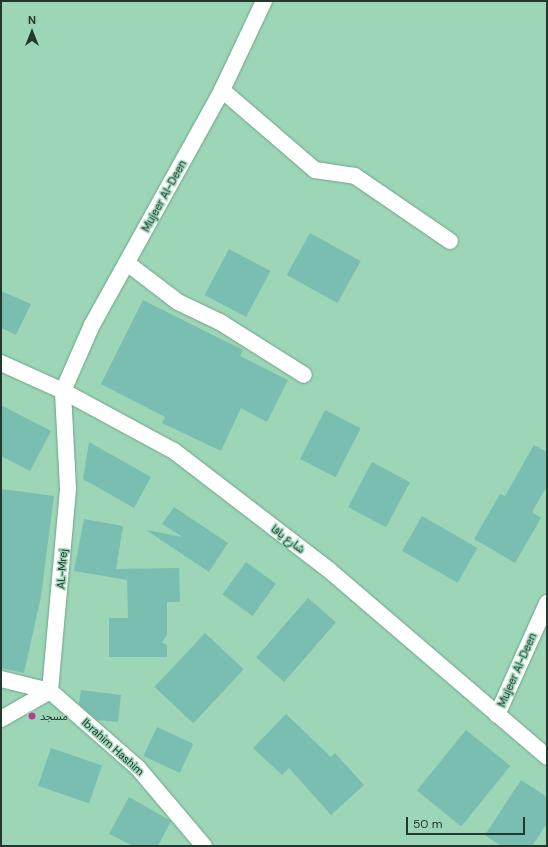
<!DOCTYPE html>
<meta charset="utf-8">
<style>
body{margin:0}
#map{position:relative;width:548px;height:847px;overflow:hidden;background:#9dd6b7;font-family:"DM Sans","Noto Sans Arabic",sans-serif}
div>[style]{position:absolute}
.building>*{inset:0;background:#79beb1;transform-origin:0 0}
.roads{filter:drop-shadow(0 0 1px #6da387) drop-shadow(0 0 1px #6da387)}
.minor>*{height:16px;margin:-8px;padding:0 8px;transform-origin:8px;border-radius:8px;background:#fff}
.dots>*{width:11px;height:11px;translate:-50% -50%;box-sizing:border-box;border:2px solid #9dd6b7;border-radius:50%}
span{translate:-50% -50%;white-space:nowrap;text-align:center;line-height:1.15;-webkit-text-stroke:3px #9dd6b7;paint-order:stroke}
.street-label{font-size:11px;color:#22392d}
.poi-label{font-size:11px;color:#22392d}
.left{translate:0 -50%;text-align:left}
.frame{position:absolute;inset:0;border:2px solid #22392d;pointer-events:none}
.north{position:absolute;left:12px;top:12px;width:40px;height:40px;-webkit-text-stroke:3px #9dd6b7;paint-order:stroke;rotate:0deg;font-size:11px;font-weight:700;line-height:16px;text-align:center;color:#22392d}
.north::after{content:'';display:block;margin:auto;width:14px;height:18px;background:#22392d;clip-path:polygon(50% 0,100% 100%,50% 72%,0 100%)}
.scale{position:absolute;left:406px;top:817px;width:119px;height:18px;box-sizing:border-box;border:2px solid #22392d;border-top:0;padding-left:5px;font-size:12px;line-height:14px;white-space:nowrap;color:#22392d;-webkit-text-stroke:3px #9dd6b7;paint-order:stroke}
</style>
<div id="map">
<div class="building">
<div style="left:310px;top:233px;width:58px;height:48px;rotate:29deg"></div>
<div style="left:229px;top:249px;width:47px;height:52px;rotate:28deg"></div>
<div style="clip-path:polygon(1px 291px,31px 304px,16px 335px,1px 328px)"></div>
<div style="clip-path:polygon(143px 300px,243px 350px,240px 356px,288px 380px,267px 422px,241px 408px,221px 451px,162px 423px,165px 417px,101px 384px)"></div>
<div style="clip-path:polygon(1px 405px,51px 431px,30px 471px,1px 456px)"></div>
<div style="left:325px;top:410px;width:40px;height:55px;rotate:27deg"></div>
<div style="clip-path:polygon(89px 442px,151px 477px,134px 508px,83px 479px)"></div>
<div style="clip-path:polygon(534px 445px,547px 452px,547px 486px,532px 512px,541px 518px,515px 563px,474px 539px,500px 494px,505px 496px)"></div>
<div style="left:372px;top:462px;width:43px;height:51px;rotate:28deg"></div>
<div style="clip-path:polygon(2px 489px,54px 496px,41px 596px,24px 673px,1px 668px)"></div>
<div style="clip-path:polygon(174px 507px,228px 543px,209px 572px,146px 530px,183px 537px,162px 524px)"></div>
<div style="left:422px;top:516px;width:64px;height:40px;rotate:30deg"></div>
<div style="clip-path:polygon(84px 519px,123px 526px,116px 569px,179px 568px,180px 602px,167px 602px,167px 635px,162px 642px,167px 645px,167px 657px,109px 657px,109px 618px,128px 618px,127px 580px,74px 571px)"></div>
<div style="left:246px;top:562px;width:37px;height:40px;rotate:36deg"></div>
<div style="left:308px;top:598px;width:37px;height:79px;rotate:41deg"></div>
<div style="left:205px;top:633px;width:53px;height:74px;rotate:43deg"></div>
<div style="clip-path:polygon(81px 690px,121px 695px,118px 722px,97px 720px,79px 704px)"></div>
<div style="clip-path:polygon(286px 714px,331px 757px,335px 753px,364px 785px,331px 815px,289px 768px,282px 775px,253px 748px)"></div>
<div style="left:157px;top:727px;width:40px;height:32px;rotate:25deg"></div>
<div style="left:466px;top:730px;width:57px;height:78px;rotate:39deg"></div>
<div style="left:51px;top:748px;width:54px;height:40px;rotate:19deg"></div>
<div style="clip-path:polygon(521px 780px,547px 797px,547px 823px,532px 846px,501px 846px,485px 835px)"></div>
<div style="clip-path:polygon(129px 797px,171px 821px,158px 846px,133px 846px,109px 834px)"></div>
</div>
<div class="roads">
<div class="minor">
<div style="left:222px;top:90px;width:123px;rotate:40.7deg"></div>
<div style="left:315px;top:170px;width:40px;rotate:8.5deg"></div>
<div style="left:355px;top:176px;width:115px;rotate:34.4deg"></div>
<div style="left:127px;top:263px;width:64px;rotate:37.4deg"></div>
<div style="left:178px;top:302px;width:47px;rotate:25.5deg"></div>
<div style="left:220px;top:322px;width:99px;rotate:32.2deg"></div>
<div style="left:1px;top:363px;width:68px;rotate:24.3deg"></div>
<div style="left:63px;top:391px;width:126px;rotate:28.4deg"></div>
<div style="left:174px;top:451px;width:195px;rotate:37.5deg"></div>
<div style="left:329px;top:570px;width:287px;rotate:40.6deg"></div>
<div style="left:1px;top:679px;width:50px;rotate:13.8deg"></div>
<div style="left:50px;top:691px;width:117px;rotate:41.2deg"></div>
<div style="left:138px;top:768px;width:102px;rotate:49.8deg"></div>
<div style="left:497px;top:715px;width:123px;rotate:-65.9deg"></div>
<div style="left:1px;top:719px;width:56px;rotate:-29.7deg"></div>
<div style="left:50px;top:691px;width:204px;rotate:-84.9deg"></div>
<div style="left:68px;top:488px;width:97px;rotate:-93deg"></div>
<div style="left:63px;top:391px;width:72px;rotate:-66.3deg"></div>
<div style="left:92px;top:325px;width:269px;rotate:-61deg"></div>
<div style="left:222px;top:90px;width:98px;rotate:-64.7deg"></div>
</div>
</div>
<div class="dots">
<div style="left:32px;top:716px;background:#b53e93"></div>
</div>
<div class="street-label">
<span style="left:164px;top:196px;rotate:-61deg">Mujeer Al-Deen</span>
<span style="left:288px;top:539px;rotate:37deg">شارع يافا</span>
<span style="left:62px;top:569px;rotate:-86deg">AL-Mrej</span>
<span style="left:517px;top:670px;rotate:-66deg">Mujeer Al-Deen</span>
<span style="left:113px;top:747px;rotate:42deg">Ibrahim Hashim</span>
</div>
<div class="poi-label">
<span class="left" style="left:40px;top:716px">مسجد</span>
</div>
<div class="frame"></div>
<div class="north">N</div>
<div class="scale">50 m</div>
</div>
